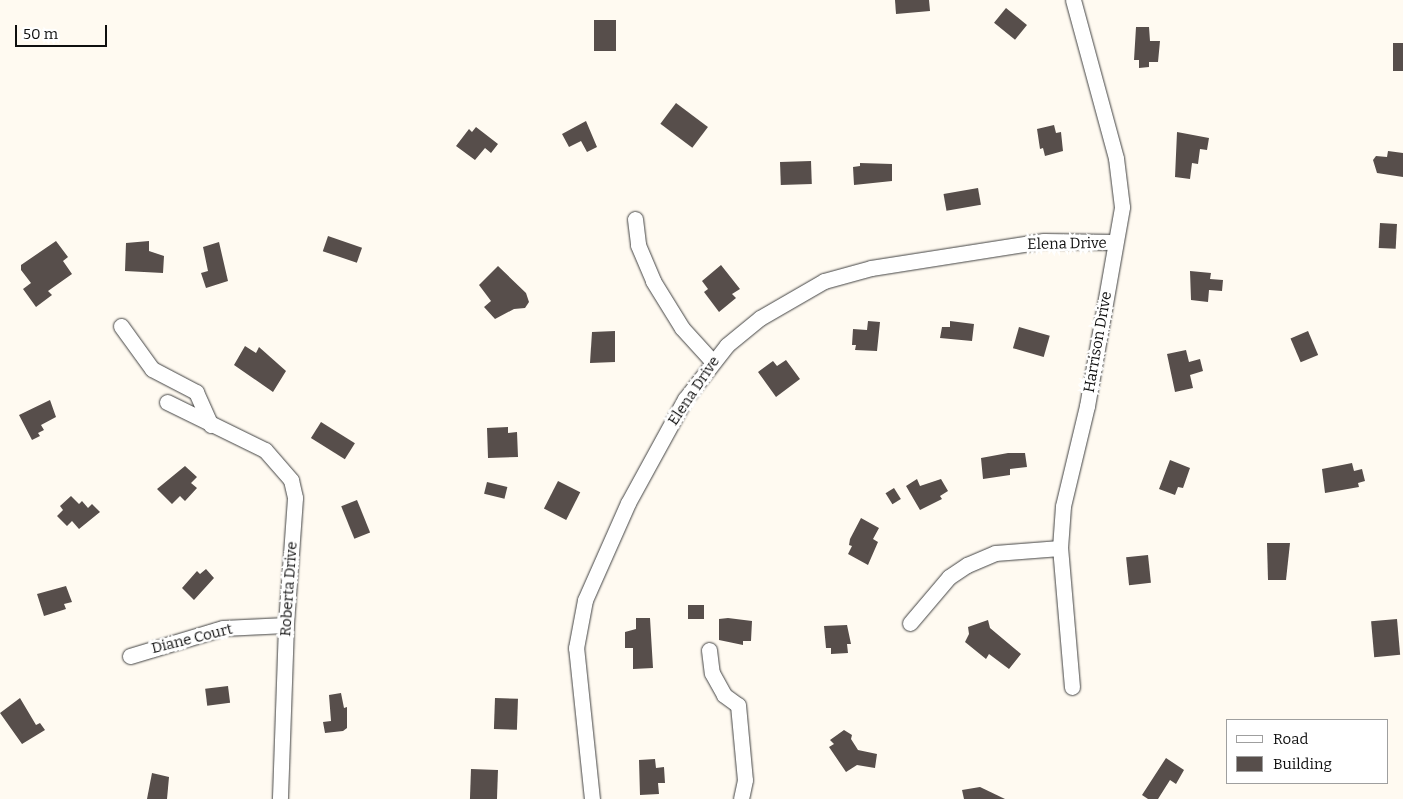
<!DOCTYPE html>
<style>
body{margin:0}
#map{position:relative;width:1403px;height:799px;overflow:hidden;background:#fffaf1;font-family:Bitter,serif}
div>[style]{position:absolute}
.building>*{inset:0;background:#574e4b;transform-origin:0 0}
.roads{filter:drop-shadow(0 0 1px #424242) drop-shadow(0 0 1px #424242)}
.street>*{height:15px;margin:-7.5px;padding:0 7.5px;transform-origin:7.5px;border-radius:7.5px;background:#fff}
span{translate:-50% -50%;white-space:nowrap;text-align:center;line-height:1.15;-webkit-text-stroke:5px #fff;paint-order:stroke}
.street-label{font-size:15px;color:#0f0f0f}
.legend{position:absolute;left:1226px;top:719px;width:162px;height:65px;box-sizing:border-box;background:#fff;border:1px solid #9f9f9f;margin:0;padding:6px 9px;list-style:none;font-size:15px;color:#0f0f0f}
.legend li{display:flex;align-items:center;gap:10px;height:25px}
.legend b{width:25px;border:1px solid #9f9f9f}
.scale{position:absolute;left:15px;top:25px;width:92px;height:22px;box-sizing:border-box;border:2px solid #0f0f0f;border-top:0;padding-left:6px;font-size:15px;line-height:18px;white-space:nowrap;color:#0f0f0f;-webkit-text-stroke:4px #fff;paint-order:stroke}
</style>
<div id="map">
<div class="building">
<div style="clip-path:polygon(895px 0,929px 0,930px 11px,896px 14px)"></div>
<div style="left:1006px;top:8px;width:27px;height:19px;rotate:39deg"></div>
<div style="left:594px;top:20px;width:22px;height:31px"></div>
<div style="clip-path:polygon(1136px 27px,1149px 27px,1150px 41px,1160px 41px,1158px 62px,1149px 62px,1149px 67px,1139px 68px,1139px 60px,1134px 60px)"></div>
<div style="left:1393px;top:43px;width:10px;height:28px"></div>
<div style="left:676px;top:103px;width:40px;height:26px;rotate:37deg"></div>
<div style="clip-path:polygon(586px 121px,597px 147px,587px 152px,581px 141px,569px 147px,562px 134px)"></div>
<div style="clip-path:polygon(1054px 125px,1056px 133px,1061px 132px,1063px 151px,1045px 156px,1043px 148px,1040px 149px,1037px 129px)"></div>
<div style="clip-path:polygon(476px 127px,498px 144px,491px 153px,485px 148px,475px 160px,456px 146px,469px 129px,472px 132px)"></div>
<div style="clip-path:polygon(1177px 132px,1209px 138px,1207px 150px,1200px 149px,1198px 164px,1192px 163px,1190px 179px,1175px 177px)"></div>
<div style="clip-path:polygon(1388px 151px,1403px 153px,1403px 177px,1377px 173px,1373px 160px,1376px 156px,1387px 157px)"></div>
<div style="left:811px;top:161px;width:23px;height:31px;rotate:88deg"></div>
<div style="clip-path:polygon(860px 163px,892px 164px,892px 181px,854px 185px,853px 167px,860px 166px)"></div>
<div style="left:978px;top:188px;width:17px;height:35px;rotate:80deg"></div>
<div style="left:1380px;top:223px;width:17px;height:25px;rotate:3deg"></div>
<div style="left:328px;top:236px;width:36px;height:16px;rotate:19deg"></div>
<div style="clip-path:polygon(56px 241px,68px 257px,63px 261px,72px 274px,48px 291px,52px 295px,36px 307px,23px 289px,31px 283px,21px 270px,21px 265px)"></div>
<div style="clip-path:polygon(149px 241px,149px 251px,164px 256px,163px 273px,125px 271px,126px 243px)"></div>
<div style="clip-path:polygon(219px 242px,228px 281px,206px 288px,201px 273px,208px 271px,203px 247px)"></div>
<div style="clip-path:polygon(721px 265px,740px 289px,732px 294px,736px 298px,719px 312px,704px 292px,708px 289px,702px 281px)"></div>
<div style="clip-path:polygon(498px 266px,526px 293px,529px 302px,525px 308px,514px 309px,495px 319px,484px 307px,491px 301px,479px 285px)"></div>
<div style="clip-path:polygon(1190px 271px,1211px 273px,1210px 279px,1223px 280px,1222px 291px,1209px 290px,1208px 302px,1191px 300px)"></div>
<div style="clip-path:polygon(868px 321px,880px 322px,877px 351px,855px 350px,856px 345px,852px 345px,853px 329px,867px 330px)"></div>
<div style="clip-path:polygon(950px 321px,974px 324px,972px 341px,940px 338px,942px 327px,950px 327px)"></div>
<div style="left:1019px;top:327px;width:32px;height:22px;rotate:16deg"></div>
<div style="clip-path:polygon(615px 331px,615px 362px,590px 363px,592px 332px)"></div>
<div style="left:1308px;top:331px;width:26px;height:19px;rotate:67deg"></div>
<div style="clip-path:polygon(245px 346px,256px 353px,259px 347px,286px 371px,273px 392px,234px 365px)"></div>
<div style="clip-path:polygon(1186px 350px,1189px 362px,1200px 359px,1203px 371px,1190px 375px,1193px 388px,1175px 392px,1167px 354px)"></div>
<div style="clip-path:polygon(786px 360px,800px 379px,776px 397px,758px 372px,773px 361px,777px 366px)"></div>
<div style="clip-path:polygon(50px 400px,56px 417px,41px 425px,44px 430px,38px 433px,40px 436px,32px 440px,19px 415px)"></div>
<div style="left:321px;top:422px;width:40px;height:19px;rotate:32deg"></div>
<div style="clip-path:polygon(508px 427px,508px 433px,517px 432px,518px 457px,488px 458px,487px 428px)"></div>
<div style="clip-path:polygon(1008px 453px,1025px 453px,1027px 467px,1010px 469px,1010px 475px,983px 479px,981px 458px)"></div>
<div style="clip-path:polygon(1170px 460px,1190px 468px,1183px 488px,1178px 487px,1175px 495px,1159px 489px)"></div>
<div style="clip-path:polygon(1352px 463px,1354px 471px,1362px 469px,1365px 481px,1358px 483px,1359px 487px,1325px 493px,1322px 469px)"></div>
<div style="clip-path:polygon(185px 466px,197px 477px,191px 483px,197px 488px,185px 501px,180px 496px,172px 504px,157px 489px)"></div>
<div style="clip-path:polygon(917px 479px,920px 486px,941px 479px,948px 491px,940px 496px,942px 499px,920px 510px,906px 486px)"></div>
<div style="left:558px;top:481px;width:25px;height:31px;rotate:27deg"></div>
<div style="left:487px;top:482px;width:21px;height:12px;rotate:14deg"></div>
<div style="left:894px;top:488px;width:13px;height:10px;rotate:58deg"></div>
<div style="clip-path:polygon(71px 496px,79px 504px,82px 501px,88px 508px,92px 504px,100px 512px,79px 529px,72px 521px,67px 526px,57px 516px,63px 510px,60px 506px)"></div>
<div style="left:357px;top:500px;width:35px;height:17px;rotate:68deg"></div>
<div style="clip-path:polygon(861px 518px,879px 528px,873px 539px,878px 542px,868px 565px,848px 554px,852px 546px,849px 545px,850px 539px)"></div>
<div style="clip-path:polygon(1267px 543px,1290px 543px,1286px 580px,1268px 580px)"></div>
<div style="left:1148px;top:555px;width:28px;height:22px;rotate:84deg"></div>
<div style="clip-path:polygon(206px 569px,214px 578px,194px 600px,182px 588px,197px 571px,200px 574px)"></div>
<div style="clip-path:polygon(66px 586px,72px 602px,64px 604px,66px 609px,44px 616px,37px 594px)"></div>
<div style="left:688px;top:605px;width:16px;height:14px"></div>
<div style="clip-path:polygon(636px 618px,650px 618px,653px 668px,633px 669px,633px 648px,625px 648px,625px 632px,636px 629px)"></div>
<div style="clip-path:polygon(728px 618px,752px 621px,751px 641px,743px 641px,743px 645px,719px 640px,719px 619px)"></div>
<div style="left:1397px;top:619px;width:36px;height:26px;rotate:85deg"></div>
<div style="clip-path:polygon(988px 620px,990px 628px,1021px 654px,1009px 669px,989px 654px,986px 659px,965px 642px,969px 634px,968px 627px)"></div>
<div style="clip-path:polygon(847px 625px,851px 644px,847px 644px,848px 653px,831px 654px,831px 648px,826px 648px,824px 626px)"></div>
<div style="left:228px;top:686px;width:17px;height:23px;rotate:83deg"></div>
<div style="clip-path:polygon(341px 693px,344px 708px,347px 707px,347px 728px,343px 731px,325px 733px,323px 722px,331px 721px,329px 695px)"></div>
<div style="clip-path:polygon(20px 698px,36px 725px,40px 723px,45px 730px,22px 744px,0 713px)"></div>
<div style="left:495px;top:698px;width:23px;height:31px;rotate:2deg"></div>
<div style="clip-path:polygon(844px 730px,852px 735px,851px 739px,858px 750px,877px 754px,875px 768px,857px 765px,846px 772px,829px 747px,834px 744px,830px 740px)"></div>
<div style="clip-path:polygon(1166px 758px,1184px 770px,1176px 784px,1170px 780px,1158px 799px,1148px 799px,1142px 795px)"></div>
<div style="clip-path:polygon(655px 759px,656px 768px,664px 767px,665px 783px,658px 783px,659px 794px,640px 795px,639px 760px)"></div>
<div style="left:471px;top:769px;width:27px;height:30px;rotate:2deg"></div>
<div style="clip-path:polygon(152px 773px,169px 777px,167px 799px,147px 799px)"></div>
<div style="clip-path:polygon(980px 787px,1005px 799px,964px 799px,962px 790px)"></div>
</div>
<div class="roads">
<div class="street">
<div style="left:635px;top:219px;width:26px;rotate:83deg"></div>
<div style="left:638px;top:245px;width:39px;rotate:67deg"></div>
<div style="left:653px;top:281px;width:55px;rotate:58.3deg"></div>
<div style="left:682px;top:328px;width:45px;rotate:47.7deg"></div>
<div style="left:121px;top:326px;width:53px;rotate:54.2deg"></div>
<div style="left:152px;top:369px;width:50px;rotate:27.6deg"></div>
<div style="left:196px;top:392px;width:36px;rotate:66deg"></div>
<div style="left:167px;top:402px;width:109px;rotate:26.1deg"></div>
<div style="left:265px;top:450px;width:40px;rotate:49deg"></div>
<div style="left:291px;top:480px;width:18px;rotate:77deg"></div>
<div style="left:295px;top:498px;width:127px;rotate:94.1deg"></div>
<div style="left:286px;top:625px;width:174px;rotate:92deg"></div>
<div style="left:910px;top:623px;width:60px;rotate:-49.7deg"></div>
<div style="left:949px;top:577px;width:22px;rotate:-34deg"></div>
<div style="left:967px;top:565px;width:30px;rotate:-23deg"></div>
<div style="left:995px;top:553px;width:65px;rotate:-4.4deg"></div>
<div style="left:709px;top:650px;width:23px;rotate:83deg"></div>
<div style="left:712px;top:673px;width:25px;rotate:61deg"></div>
<div style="left:724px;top:695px;width:17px;rotate:36deg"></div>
<div style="left:738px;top:705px;width:75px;rotate:84.7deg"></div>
<div style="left:745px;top:780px;width:19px;rotate:102deg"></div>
<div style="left:130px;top:656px;width:97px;rotate:-16.8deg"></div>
<div style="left:223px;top:628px;width:63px;rotate:-2.7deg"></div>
<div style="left:1072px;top:687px;width:140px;rotate:-94.9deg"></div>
<div style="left:1060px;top:548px;width:42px;rotate:-85.9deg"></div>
<div style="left:1063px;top:506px;width:103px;rotate:-76.5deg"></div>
<div style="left:1087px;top:406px;width:202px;rotate:-80deg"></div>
<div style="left:1122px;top:207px;width:49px;rotate:-97deg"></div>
<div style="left:1116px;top:158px;width:164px;rotate:-105.2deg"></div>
<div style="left:592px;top:799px;width:152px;rotate:-96deg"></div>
<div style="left:576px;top:648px;width:49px;rotate:-79.4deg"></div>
<div style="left:585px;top:600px;width:106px;rotate:-66.1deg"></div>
<div style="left:628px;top:503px;width:119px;rotate:-61.3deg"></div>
<div style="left:685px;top:399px;width:68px;rotate:-52.1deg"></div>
<div style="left:727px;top:345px;width:43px;rotate:-39.3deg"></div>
<div style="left:760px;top:318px;width:74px;rotate:-30deg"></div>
<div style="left:824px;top:281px;width:49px;rotate:-15.5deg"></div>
<div style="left:871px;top:268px;width:175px;rotate:-8.9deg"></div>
<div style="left:1044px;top:241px;width:71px;rotate:0.8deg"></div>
</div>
</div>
<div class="street-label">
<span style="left:1067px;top:244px;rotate:-1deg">Elena Drive</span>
<span style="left:1098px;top:342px;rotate:-80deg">Harrison Drive</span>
<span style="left:694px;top:391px;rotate:-56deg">Elena Drive</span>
<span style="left:289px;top:589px;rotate:-86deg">Roberta Drive</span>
<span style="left:192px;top:639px;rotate:-14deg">Diane Court</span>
</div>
<ul class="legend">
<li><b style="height:6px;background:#fff"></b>Road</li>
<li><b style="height:14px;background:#574e4b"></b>Building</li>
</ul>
<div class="scale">50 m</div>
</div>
